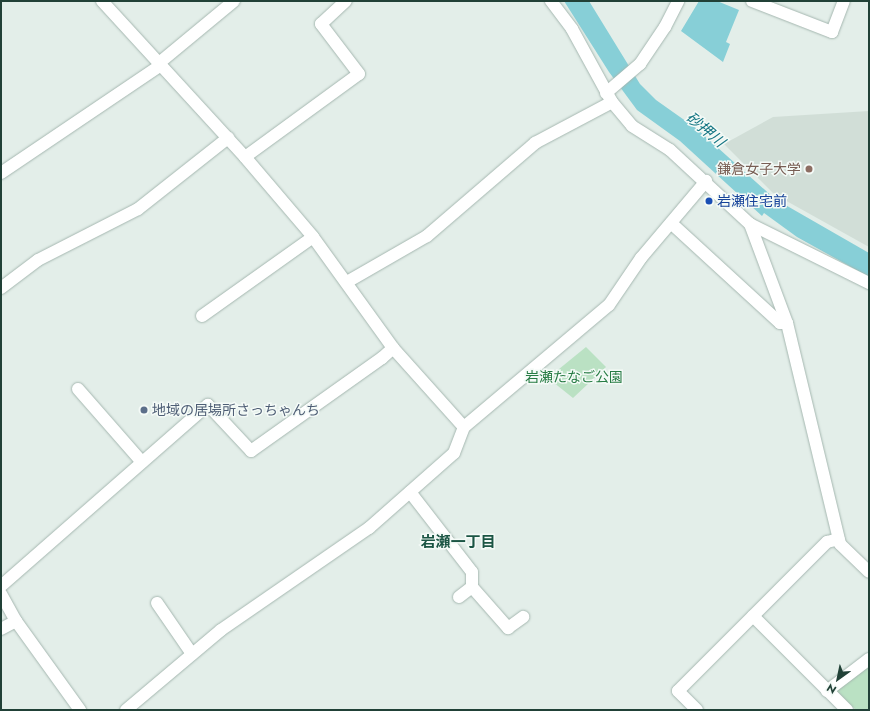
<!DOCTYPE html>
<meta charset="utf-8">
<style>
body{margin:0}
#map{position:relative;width:870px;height:711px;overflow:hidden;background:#e3eee9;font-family:Jost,"Noto Sans JP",sans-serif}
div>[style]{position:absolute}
.built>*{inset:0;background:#d1ded7}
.green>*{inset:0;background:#bae1c3}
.water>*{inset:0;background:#87cfd7}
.roads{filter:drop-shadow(0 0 1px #a5b7b0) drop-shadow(0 0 1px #a5b7b0)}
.service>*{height:12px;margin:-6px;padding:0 6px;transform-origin:6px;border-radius:6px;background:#fff}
.minor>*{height:12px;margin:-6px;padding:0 6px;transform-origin:6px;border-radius:6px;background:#fff}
.dots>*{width:11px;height:11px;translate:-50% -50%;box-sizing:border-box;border:2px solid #f4faf7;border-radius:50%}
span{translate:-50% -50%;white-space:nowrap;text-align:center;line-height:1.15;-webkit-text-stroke:3px #f4faf7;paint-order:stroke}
.education-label{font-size:14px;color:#785e54}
.right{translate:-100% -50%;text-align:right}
.transit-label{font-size:14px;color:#164399}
.left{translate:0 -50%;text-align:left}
.park-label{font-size:14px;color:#277c44}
.service-label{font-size:14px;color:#4e5e75}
.water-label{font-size:15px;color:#157683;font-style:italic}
.neighbourhood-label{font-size:15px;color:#1b5544;font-weight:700}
.frame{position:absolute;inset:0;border:2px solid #214137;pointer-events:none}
.north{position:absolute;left:818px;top:659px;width:40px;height:40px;-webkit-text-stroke:3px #f4faf7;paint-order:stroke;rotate:213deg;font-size:11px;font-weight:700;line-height:16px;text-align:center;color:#214137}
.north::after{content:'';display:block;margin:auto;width:14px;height:18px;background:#214137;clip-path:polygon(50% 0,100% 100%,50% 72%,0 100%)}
</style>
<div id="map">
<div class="built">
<div style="clip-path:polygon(869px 111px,869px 247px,774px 194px,724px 144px,773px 117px)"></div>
</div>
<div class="green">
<div style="clip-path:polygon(586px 347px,606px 367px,573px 398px,548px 378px)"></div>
<div style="clip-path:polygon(869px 665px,869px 710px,856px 710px,835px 690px)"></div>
</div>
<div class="water">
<div style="clip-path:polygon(564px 1px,589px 1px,640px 84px,656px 100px,697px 129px,775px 199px,869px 253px,869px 277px,797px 237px,764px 213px,762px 216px,680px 141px,637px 110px,609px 72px)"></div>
<div style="clip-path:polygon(699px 1px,717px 1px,739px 10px,726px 42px,730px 44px,723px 62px,681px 31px)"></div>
</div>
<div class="roads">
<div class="service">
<div style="left:159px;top:63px;width:97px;rotate:-39.6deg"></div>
<div style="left:245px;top:157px;width:141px;rotate:-36.1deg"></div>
<div style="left:359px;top:74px;width:63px;rotate:-127.2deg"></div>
<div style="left:321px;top:24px;width:34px;rotate:-43deg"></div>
<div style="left:671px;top:223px;width:148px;rotate:42.5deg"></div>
<div style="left:780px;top:323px;width:7px"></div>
<div style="left:202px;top:316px;width:136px;rotate:-35.4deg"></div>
<div style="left:78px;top:389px;width:97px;rotate:48.8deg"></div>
<div style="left:410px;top:492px;width:101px;rotate:52.2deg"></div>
<div style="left:472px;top:572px;width:15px;rotate:90deg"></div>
<div style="left:472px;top:587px;width:55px;rotate:48.7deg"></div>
<div style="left:508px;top:628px;width:19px;rotate:-36deg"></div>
<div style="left:459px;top:597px;width:16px;rotate:-38deg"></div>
<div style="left:827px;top:691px;width:53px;rotate:-37.3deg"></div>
</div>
<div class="minor">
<div style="left:102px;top:1px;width:212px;rotate:47.5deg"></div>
<div style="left:245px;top:157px;width:105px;rotate:49.6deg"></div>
<div style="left:313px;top:237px;width:137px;rotate:54.2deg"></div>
<div style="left:393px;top:348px;width:106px;rotate:48.1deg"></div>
<div style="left:551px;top:1px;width:35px;rotate:53deg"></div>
<div style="left:572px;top:29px;width:83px;rotate:61.3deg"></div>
<div style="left:612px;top:102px;width:31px;rotate:50deg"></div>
<div style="left:632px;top:126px;width:45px;rotate:32.3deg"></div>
<div style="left:670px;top:150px;width:109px;rotate:42.8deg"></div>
<div style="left:750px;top:224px;width:133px;rotate:26.4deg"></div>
<div style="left:752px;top:1px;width:86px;rotate:21.2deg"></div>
<div style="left:832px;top:32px;width:33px;rotate:-69deg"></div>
<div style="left:606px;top:93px;width:45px;rotate:-40.5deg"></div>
<div style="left:640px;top:64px;width:45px;rotate:-56deg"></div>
<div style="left:665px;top:27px;width:29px;rotate:-63deg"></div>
<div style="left:1px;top:173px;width:193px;rotate:-34deg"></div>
<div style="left:750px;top:224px;width:106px;rotate:69.5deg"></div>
<div style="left:787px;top:323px;width:227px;rotate:76.5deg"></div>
<div style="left:840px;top:544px;width:40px;rotate:44deg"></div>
<div style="left:347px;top:282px;width:92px;rotate:-29.9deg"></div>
<div style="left:427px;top:236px;width:143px;rotate:-40.7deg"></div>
<div style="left:535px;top:143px;width:87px;rotate:-28deg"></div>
<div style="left:1px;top:288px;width:46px;rotate:-37.1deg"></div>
<div style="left:38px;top:260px;width:112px;rotate:-27deg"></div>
<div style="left:138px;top:209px;width:115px;rotate:-38.3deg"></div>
<div style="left:1px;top:586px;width:275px;rotate:-41.2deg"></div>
<div style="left:208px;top:405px;width:63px;rotate:46.9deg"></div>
<div style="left:251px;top:451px;width:161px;rotate:-35.4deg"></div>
<div style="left:382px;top:358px;width:15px;rotate:-42deg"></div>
<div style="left:1px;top:594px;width:31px;rotate:61deg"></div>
<div style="left:16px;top:621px;width:110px;rotate:54.3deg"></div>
<div style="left:157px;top:603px;width:62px;rotate:55.5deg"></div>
<div style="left:753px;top:616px;width:133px;rotate:45deg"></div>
<div style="left:1px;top:629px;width:17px;rotate:-28deg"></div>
<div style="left:126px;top:710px;width:124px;rotate:-40.1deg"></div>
<div style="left:221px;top:630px;width:180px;rotate:-34.6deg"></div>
<div style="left:369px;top:528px;width:113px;rotate:-41.4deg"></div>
<div style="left:454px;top:453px;width:28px;rotate:-69deg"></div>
<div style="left:464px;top:427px;width:189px;rotate:-40.1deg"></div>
<div style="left:609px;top:305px;width:57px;rotate:-55.8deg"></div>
<div style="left:641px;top:258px;width:101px;rotate:-49.8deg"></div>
<div style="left:697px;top:710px;width:27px;rotate:-135deg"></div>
<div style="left:678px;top:691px;width:211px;rotate:-45deg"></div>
<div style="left:827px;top:542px;width:12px;rotate:-14deg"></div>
</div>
</div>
<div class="dots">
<div style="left:809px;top:169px;background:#8d6e63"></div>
<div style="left:709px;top:201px;background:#1a4fb4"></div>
<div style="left:144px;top:410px;background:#5c6f8a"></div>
</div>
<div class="education-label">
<span class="right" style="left:801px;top:169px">鎌倉女子大学</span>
</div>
<div class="transit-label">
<span class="left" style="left:717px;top:201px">岩瀬住宅前</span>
</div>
<div class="park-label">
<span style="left:574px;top:377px">岩瀬たなご公園</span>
</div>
<div class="service-label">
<span class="left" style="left:152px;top:410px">地域の居場所さっちゃんち</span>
</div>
<div class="water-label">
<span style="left:705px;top:130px;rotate:40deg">砂押川</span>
</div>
<div class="neighbourhood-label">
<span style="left:458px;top:543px">岩瀬一丁目</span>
</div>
<div class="frame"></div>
<div class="north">N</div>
</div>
